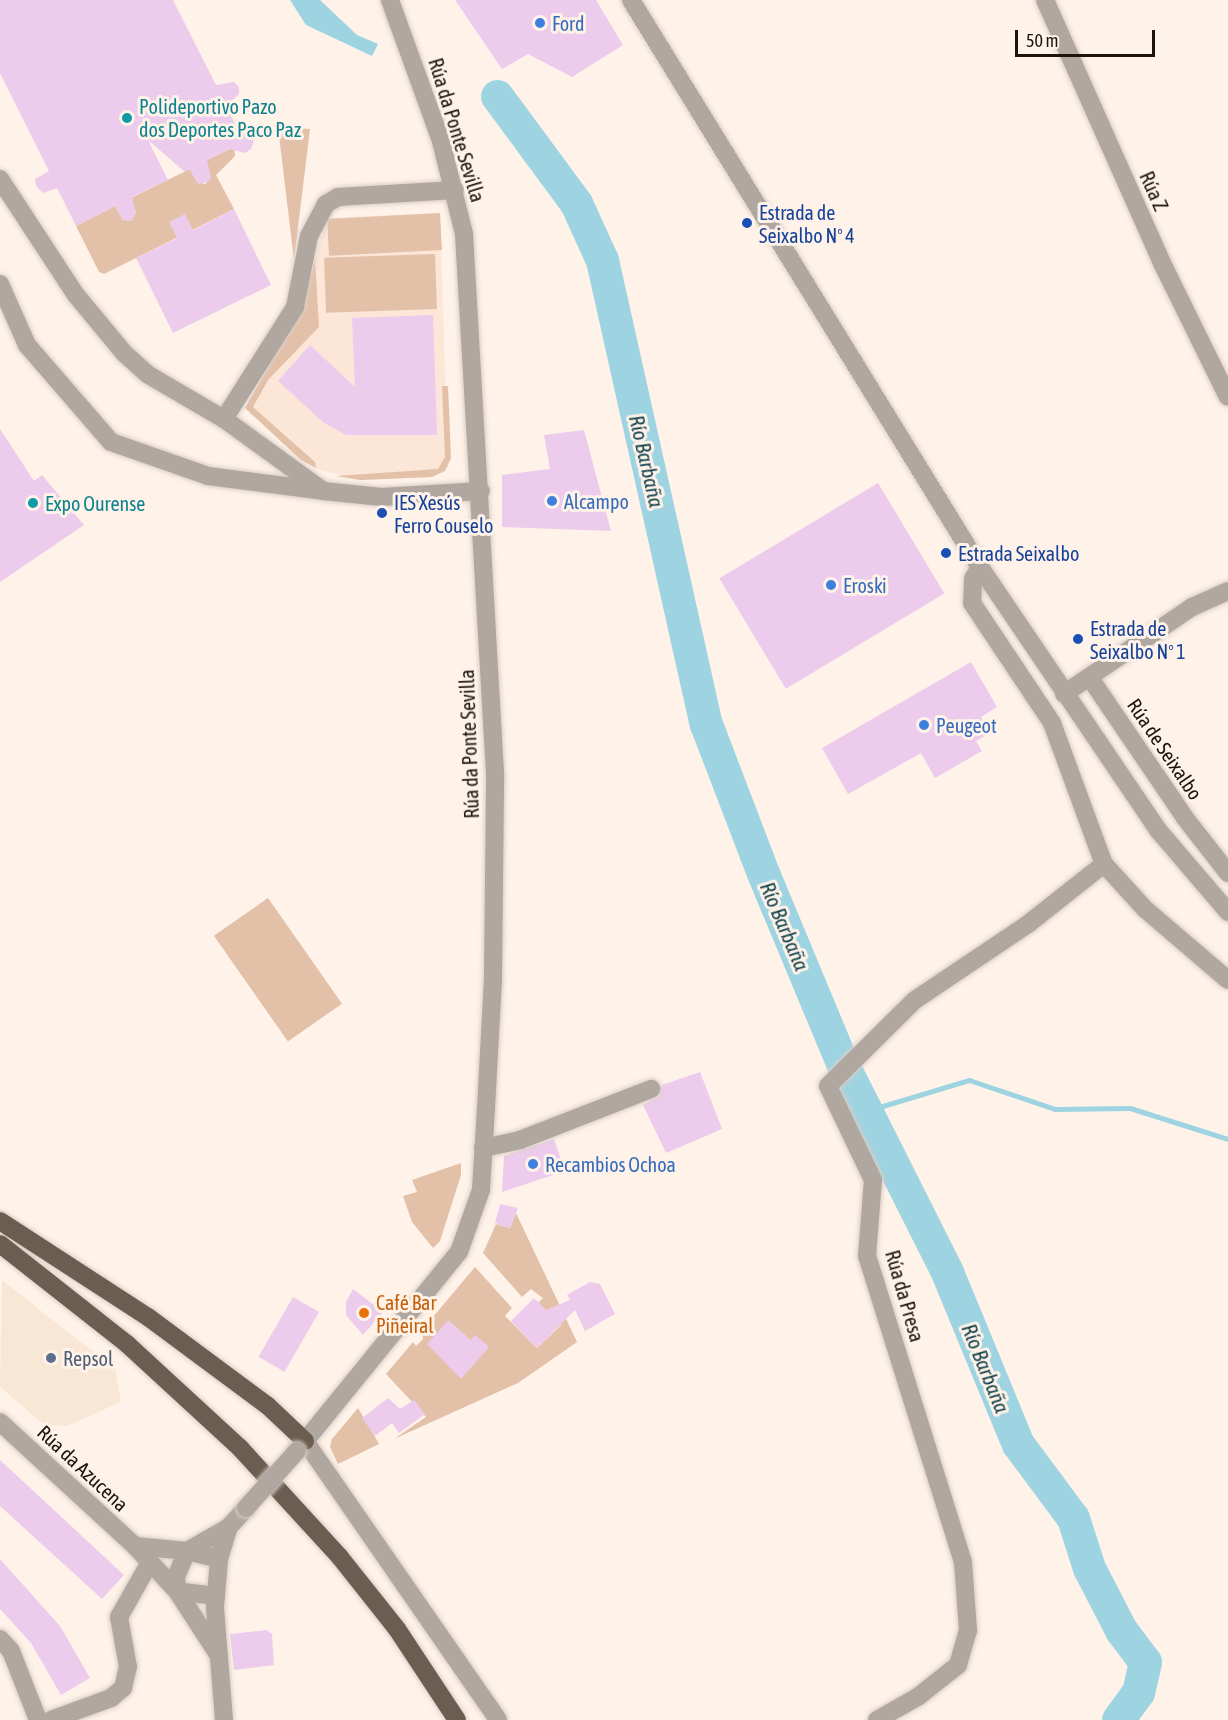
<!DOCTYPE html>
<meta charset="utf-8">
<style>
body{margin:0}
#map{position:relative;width:1228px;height:1720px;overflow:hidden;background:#fef2e9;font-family:"Asap Condensed",sans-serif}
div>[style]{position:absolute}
.commercial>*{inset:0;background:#f9e7d6}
.education>*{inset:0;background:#fbe6d8}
.green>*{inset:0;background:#e3c0a8;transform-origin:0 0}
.water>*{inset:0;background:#9ed4e1}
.stream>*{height:5px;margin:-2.5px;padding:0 2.5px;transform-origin:2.5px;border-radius:2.5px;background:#9ed4e1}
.river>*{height:33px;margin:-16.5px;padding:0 16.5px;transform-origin:16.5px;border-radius:16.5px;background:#9ed4e1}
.building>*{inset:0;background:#edcbec;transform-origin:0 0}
.roads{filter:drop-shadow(0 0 2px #dacec6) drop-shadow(0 0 2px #dacec6)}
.minor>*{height:18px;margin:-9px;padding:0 9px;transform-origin:9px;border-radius:9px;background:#afa7a0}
.tertiary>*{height:18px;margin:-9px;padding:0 9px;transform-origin:9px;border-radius:9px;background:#afa7a0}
.trunk>*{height:18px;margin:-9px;padding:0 9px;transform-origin:9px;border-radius:9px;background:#6b5d50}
.bridges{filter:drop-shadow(0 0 2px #dacec6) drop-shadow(0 0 2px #dacec6)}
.tertiary-bridge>*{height:18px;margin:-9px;padding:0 9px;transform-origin:9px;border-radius:9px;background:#afa7a0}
.dots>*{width:16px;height:16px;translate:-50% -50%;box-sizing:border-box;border:3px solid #fef2e9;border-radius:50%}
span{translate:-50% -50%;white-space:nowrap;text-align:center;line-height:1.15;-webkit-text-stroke:6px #fef2e9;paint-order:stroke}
.shop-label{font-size:20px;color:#366cbe}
.left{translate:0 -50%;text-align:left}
.culture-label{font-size:20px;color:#0d838f}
.street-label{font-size:20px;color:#1b140f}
.transit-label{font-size:20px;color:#164399}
.food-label{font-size:20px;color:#c56008}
.service-label{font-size:20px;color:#4e5e75}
.water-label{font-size:21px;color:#12434d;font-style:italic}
.scale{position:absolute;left:1015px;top:30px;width:140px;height:27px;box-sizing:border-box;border:3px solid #1b140f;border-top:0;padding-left:8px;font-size:18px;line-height:21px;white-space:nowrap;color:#1b140f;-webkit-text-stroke:4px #fef2e9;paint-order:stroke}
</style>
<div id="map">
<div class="commercial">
<div style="clip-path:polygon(2px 1280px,115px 1369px,121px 1402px,67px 1426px,44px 1425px,0 1387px)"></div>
</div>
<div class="education">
<div style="clip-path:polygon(440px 213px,448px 467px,432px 477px,360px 480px,317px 469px,301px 460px,245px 408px,300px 311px,327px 218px)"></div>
</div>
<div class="green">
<div style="clip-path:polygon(278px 127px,310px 129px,294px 260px)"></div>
<div style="clip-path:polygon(234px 147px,235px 156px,216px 175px,234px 209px,104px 274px,99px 272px,76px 226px,115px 206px,123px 220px,131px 221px,136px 213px,131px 198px,190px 169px,197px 182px,205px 184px,211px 177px,205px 161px)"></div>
<div style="left:440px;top:213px;width:37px;height:113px;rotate:87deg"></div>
<div style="left:435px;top:254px;width:55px;height:111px;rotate:88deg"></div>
<div style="clip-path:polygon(315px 260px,319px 327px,268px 380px,253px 407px,315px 462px,316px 468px,301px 460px,245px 408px,300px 311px)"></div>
<div style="clip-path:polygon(442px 386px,448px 386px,451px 458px,445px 471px,432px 477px,360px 480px,336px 476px,438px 469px,445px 457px)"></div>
<div style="left:268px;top:898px;width:129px;height:66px;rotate:55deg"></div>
<div style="clip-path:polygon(461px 1163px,461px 1175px,440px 1241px,433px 1248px,412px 1222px,403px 1196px,417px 1192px,412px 1180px)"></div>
<div style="clip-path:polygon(516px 1213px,577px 1342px,518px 1383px,394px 1439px,426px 1417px,386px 1374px,413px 1342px,416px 1346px,423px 1339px,422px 1330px,475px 1267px,512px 1308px,505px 1316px,537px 1348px,561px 1325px,538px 1303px,543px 1298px,531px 1289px,522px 1297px,483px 1253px,496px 1224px,510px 1228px)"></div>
<div style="clip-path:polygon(358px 1408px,379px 1444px,338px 1464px,330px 1447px,332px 1439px)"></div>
</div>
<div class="water">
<div style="clip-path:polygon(290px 0,320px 0,357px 35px,378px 44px,372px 56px,306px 25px)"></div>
</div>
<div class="stream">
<div style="left:866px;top:1111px;width:108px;rotate:-16.8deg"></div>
<div style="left:969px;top:1080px;width:91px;rotate:18.6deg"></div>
<div style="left:1055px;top:1109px;width:75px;rotate:-0.8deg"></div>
<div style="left:1130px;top:1108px;width:103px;rotate:17.6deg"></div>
</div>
<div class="river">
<div style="left:497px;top:96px;width:133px;rotate:53.6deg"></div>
<div style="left:576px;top:203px;width:63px;rotate:65.5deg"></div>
<div style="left:602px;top:260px;width:476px;rotate:77.4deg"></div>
<div style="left:706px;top:724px;width:160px;rotate:69.1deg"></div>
<div style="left:763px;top:873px;width:208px;rotate:67.4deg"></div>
<div style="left:843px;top:1065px;width:232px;rotate:63.3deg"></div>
<div style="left:947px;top:1272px;width:186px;rotate:67.6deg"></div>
<div style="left:1018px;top:1444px;width:92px;rotate:53.4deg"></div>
<div style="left:1073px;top:1518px;width:52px;rotate:72.3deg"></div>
<div style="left:1089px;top:1568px;width:70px;rotate:62.7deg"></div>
<div style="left:1121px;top:1630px;width:40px;rotate:53deg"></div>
<div style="left:1145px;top:1662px;width:31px;rotate:103deg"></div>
<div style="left:1138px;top:1692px;width:34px;rotate:126deg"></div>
</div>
<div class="building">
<div style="clip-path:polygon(0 0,173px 0,216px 85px,234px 82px,239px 87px,239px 94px,226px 106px,238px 130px,251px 134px,254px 142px,251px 149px,245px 153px,230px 149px,207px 160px,211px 177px,208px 182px,198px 184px,190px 169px,185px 172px,148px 140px,168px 180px,132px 197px,136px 213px,131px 221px,123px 220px,115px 206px,76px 226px,57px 188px,43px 193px,36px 186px,35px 179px,49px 171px,0 73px)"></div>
<div style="clip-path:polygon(455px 0,596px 0,623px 45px,572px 77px,528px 54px,502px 69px)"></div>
<div style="clip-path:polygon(234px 209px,271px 285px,173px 333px,136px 258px,177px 238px,169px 222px,185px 214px,193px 230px)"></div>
<div style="clip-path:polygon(433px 315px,437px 435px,346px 435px,324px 423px,278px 381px,310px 345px,355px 387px,352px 318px)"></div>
<div style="clip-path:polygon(0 429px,34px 481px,42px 475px,84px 525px,0 582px)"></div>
<div style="clip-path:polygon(584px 430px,611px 531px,502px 527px,502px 475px,550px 469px,544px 435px)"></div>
<div style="left:878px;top:483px;width:129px;height:185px;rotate:59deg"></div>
<div style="clip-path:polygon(971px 662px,997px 707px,981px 717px,990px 733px,976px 741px,982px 751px,935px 778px,921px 753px,848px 794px,822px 748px)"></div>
<div style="clip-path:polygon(700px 1072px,722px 1129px,666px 1153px,643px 1105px,659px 1096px,662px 1085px)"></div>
<div style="clip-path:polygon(554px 1139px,565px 1171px,502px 1192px,504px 1156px)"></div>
<div style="clip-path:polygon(500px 1204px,518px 1208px,510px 1228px,495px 1223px)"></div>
<div style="clip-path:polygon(590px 1282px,600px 1284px,615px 1314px,585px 1331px,575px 1310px,537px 1348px,511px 1321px,534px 1298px,546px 1310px,570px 1300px,567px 1295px)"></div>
<div style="clip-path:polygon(353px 1289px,383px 1312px,363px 1335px,346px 1315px,346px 1302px)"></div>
<div style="left:293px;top:1297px;width:30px;height:69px;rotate:30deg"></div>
<div style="clip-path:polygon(448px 1320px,471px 1340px,475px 1335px,489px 1347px,461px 1379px,427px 1344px)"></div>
<div style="clip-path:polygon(388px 1398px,400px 1409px,414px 1400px,425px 1414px,399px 1433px,392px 1423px,375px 1436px,362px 1418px)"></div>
<div style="clip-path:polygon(0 1460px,124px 1575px,102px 1599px,0 1506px)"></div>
<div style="clip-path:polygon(0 1559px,60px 1626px,90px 1678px,61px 1695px,31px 1643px,0 1609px)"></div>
<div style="clip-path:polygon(267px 1630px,272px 1634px,274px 1665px,234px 1670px,230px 1634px)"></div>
</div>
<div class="roads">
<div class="minor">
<div style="left:1045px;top:0;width:288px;rotate:66deg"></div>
<div style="left:1162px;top:263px;width:149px;rotate:63.8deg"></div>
<div style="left:0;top:179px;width:139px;rotate:56.8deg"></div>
<div style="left:76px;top:295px;width:75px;rotate:50.4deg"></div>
<div style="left:124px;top:353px;width:31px;rotate:42deg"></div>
<div style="left:147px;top:374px;width:89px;rotate:30.3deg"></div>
<div style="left:224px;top:419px;width:121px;rotate:35.9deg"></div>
<div style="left:0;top:284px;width:67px;rotate:66.1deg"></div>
<div style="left:27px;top:345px;width:128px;rotate:49.1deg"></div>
<div style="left:111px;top:442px;width:103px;rotate:19.3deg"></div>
<div style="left:208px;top:476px;width:116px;rotate:7.4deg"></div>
<div style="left:323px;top:491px;width:59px;rotate:5.8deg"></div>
<div style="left:382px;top:497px;width:99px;rotate:-3.5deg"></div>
<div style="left:224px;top:419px;width:133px;rotate:-57.6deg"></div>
<div style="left:295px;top:307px;width:72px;rotate:-78.8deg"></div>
<div style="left:309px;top:236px;width:36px;rotate:-62deg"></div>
<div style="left:326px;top:204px;width:14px;rotate:-30deg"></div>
<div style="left:338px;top:197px;width:117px;rotate:-3.4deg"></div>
<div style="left:980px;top:567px;width:14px;rotate:120deg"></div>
<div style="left:973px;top:579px;width:24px;rotate:92deg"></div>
<div style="left:972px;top:603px;width:144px;rotate:56.3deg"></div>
<div style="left:1052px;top:723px;width:150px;rotate:69.8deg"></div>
<div style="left:1104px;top:864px;width:61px;rotate:47.7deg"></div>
<div style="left:1145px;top:909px;width:109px;rotate:40.5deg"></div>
<div style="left:1090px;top:678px;width:169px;rotate:55.8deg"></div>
<div style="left:1185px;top:818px;width:70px;rotate:52deg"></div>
<div style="left:1064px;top:694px;width:155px;rotate:-34.2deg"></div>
<div style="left:1192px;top:607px;width:39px;rotate:-24deg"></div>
<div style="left:483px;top:1148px;width:38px;rotate:-12deg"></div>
<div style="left:520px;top:1140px;width:141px;rotate:-21.3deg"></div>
<div style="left:0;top:1422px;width:183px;rotate:42.6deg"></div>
<div style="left:135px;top:1546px;width:62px;rotate:47deg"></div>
<div style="left:177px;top:1591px;width:77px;rotate:57.1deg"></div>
<div style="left:135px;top:1546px;width:52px;rotate:5.5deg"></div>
<div style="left:187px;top:1551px;width:48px;rotate:-29.7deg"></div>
<div style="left:216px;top:1596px;width:39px;rotate:-173deg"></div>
<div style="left:177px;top:1591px;width:14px;rotate:-94deg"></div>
<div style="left:176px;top:1577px;width:28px;rotate:-67deg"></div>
<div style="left:187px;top:1551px;width:33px;rotate:14deg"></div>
<div style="left:0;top:1639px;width:16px;rotate:47deg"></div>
<div style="left:11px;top:1651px;width:74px;rotate:68.6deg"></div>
<div style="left:51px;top:1720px;width:64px;rotate:-20.1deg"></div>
<div style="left:111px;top:1698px;width:16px;rotate:-40deg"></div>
<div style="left:123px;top:1688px;width:22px;rotate:-77deg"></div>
<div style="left:128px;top:1667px;width:51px;rotate:-100.2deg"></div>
<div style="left:119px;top:1617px;width:61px;rotate:-60.5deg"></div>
<div style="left:877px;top:1720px;width:48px;rotate:-29.7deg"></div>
<div style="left:919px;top:1696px;width:50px;rotate:-38.5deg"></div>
<div style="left:958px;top:1665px;width:36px;rotate:-74deg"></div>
<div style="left:968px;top:1630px;width:68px;rotate:-94.2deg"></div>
<div style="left:963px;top:1562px;width:321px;rotate:-107.4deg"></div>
<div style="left:867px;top:1256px;width:76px;rotate:-85.5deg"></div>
<div style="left:873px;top:1180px;width:104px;rotate:-115.6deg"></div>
<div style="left:828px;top:1086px;width:122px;rotate:-44.7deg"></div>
<div style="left:915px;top:1000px;width:136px;rotate:-33.9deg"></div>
<div style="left:1028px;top:924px;width:97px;rotate:-38.3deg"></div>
</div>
<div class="tertiary">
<div style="left:631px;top:0;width:666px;rotate:58.39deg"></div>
<div style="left:980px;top:567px;width:318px;rotate:55.9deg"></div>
<div style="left:1158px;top:830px;width:108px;rotate:49.5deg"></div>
<div style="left:305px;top:1441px;width:339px;rotate:55.3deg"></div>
<div style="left:297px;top:1451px;width:257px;rotate:-50.9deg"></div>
<div style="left:459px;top:1252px;width:66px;rotate:-70.5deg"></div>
<div style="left:481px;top:1190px;width:82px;rotate:-86.5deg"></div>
<div style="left:486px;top:1108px;width:130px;rotate:-86.9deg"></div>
<div style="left:493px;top:978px;width:205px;rotate:-89.4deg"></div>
<div style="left:495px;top:773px;width:540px;rotate:-93.29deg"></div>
<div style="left:464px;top:234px;width:96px;rotate:-103.9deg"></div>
<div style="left:441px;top:141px;width:150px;rotate:-109.9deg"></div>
<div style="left:224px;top:1720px;width:113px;rotate:-94.6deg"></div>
<div style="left:215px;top:1607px;width:48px;rotate:-85.2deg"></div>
<div style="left:219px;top:1559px;width:34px;rotate:-73deg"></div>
<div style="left:229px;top:1527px;width:25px;rotate:-48deg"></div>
</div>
<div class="trunk">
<div style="left:0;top:1221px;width:176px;rotate:33deg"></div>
<div style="left:148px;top:1317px;width:149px;rotate:36.6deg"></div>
<div style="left:268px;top:1406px;width:51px;rotate:43.4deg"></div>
<div style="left:0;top:1244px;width:162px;rotate:38.2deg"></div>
<div style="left:127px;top:1344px;width:154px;rotate:42.6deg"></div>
<div style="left:240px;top:1448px;width:147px;rotate:47.5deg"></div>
<div style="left:339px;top:1556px;width:93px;rotate:51.5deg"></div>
<div style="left:397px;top:1629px;width:109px;rotate:56.6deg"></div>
</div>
</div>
<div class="bridges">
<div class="tertiary-bridge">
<div style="left:246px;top:1508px;width:76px;rotate:-48.2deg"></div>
</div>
</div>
<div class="dots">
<div style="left:540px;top:23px;background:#3f7fe0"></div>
<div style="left:127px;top:118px;background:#0f9aa8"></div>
<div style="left:747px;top:223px;background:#1a4fb4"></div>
<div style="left:552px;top:501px;background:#3f7fe0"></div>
<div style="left:33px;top:503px;background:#0f9aa8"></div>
<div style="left:382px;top:513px;background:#1a4fb4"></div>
<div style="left:946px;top:553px;background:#1a4fb4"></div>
<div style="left:831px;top:585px;background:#3f7fe0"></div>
<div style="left:1078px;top:639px;background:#1a4fb4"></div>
<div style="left:924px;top:725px;background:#3f7fe0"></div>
<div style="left:533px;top:1164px;background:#3f7fe0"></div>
<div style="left:364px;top:1313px;background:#e8710a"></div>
<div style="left:51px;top:1358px;background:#5c6f8a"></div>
</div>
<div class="shop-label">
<span class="left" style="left:552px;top:23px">Ford</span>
<span class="left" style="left:564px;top:501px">Alcampo</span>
<span class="left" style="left:843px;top:585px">Eroski</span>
<span class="left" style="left:936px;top:725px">Peugeot</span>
<span class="left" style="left:545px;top:1164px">Recambios Ochoa</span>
</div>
<div class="culture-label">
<span class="left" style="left:139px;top:118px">Polideportivo Pazo<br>dos Deportes Paco Paz</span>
<span class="left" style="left:45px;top:503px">Expo Ourense</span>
</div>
<div class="street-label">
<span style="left:457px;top:130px;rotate:73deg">Rúa da Ponte Sevilla</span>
<span style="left:1154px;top:191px;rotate:66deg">Rúa Z</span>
<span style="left:469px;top:744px;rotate:-92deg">Rúa da Ponte Sevilla</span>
<span style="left:1165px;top:749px;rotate:56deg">Rúa de Seixalbo</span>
<span style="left:905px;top:1296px;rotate:74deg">Rúa da Presa</span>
<span style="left:83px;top:1468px;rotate:43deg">Rúa da Azucena</span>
</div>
<div class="transit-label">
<span class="left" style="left:759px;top:224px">Estrada de<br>Seixalbo Nº 4</span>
<span class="left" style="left:394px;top:514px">IES Xesús<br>Ferro Couselo</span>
<span class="left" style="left:958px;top:553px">Estrada Seixalbo</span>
<span class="left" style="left:1090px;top:640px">Estrada de<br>Seixalbo Nº 1</span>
</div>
<div class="food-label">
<span class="left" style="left:376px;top:1314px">Café Bar<br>Piñeiral</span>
</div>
<div class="service-label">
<span class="left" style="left:63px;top:1358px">Repsol</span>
</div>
<div class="water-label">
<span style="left:647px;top:461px;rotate:77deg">Río Barbaña</span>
<span style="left:785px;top:926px;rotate:67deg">Río Barbaña</span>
<span style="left:986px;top:1368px;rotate:68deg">Río Barbaña</span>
</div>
<div class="scale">50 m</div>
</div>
